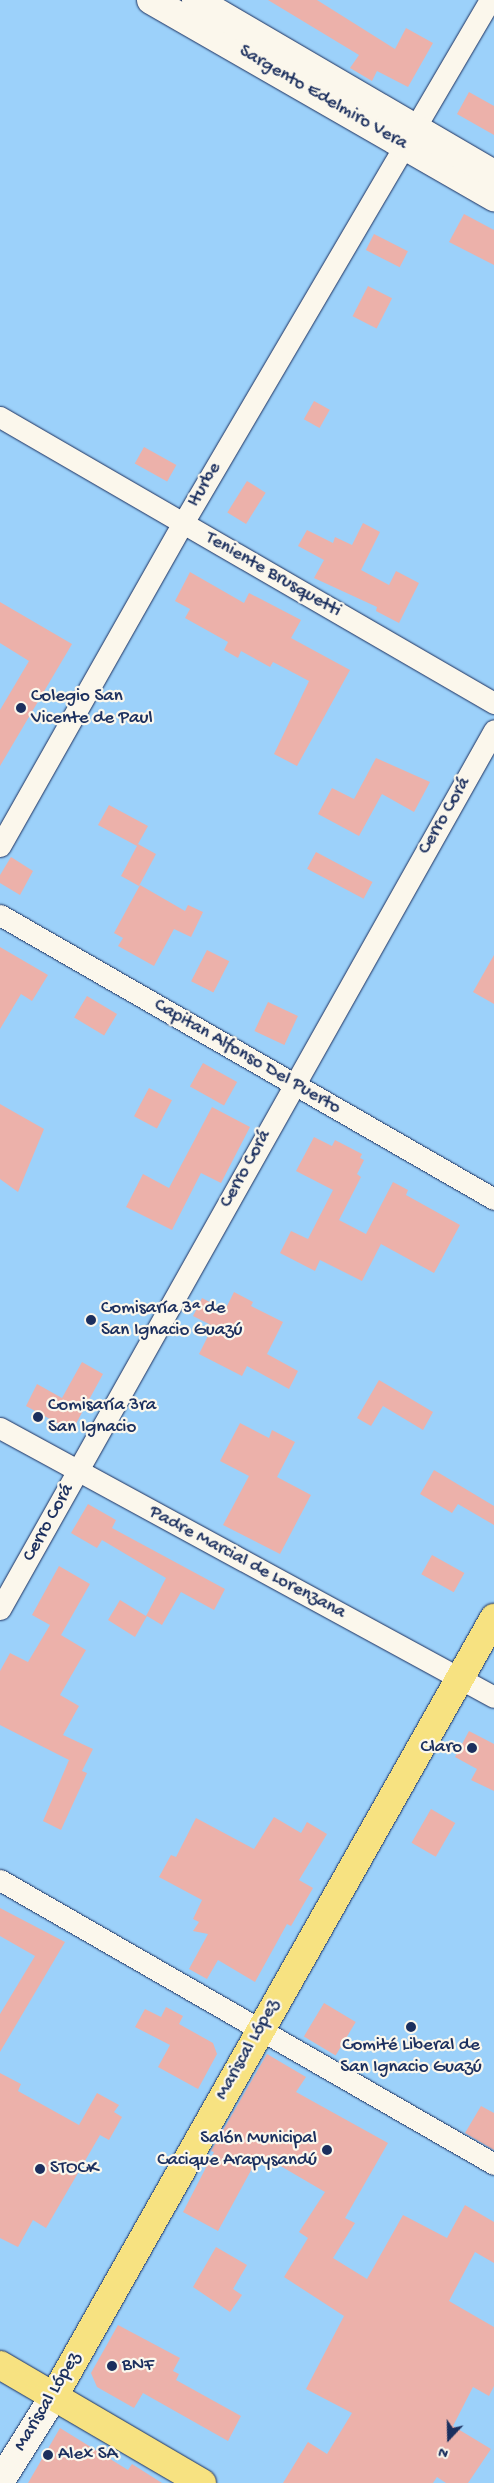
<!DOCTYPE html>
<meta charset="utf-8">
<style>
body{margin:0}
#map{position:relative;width:494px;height:2483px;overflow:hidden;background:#f6e2d8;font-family:"Gochi Hand",sans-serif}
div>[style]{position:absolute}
.water>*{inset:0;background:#9cd1fa;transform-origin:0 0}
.building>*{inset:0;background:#ecb1aa;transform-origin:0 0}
.roads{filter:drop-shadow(0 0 1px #1b2f5e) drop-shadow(0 0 1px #1b2f5e)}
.street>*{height:21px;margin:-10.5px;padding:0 10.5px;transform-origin:10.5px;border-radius:10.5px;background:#fbf7ec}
.secondary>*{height:28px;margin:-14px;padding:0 14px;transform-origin:14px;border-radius:14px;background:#fbf7ec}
.primary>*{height:28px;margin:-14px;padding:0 14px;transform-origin:14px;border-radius:14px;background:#f7e281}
.highway>*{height:28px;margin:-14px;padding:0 14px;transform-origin:14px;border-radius:14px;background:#f7e281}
.dots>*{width:14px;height:14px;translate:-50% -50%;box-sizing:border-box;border:2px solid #fbf7ec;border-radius:50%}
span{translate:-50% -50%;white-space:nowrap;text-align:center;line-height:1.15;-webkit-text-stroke:4.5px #fbf7ec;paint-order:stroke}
.street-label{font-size:19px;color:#1b2f5e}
.poi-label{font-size:19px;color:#1b2f5e}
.left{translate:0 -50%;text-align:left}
.right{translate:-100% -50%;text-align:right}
.north{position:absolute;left:424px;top:2413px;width:50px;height:50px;-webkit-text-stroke:4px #fbf7ec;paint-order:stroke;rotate:201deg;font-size:14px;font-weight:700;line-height:20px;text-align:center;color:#1b2f5e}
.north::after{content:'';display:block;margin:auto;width:18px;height:22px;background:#1b2f5e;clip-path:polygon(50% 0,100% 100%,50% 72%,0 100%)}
</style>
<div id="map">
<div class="water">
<div style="left:0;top:0;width:494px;height:2483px"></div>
</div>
<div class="building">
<div style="clip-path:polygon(268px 0,317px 0,395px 49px,406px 28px,433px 43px,408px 87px,377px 71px,372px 81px,350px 68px,359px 55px)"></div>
<div style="clip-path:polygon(469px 92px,494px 106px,494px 135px,457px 114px)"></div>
<div style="clip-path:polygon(464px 214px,494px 230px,494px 265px,449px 242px)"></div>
<div style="left:374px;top:234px;width:38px;height:18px;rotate:27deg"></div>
<div style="left:368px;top:286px;width:27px;height:34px;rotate:27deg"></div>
<div style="left:314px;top:401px;width:18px;height:21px;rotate:29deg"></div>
<div style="left:144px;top:447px;width:37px;height:19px;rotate:29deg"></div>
<div style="left:247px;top:481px;width:22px;height:37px;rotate:32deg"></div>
<div style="clip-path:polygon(363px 523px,380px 532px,361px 570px,389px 585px,396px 571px,419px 583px,399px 623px,376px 611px,377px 607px,314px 578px,324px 560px,298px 546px,307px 530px,333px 543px,335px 537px,352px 545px)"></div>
<div style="clip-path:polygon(190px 572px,244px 603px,249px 593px,301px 620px,291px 638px,350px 670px,297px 766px,274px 754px,309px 681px,273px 662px,270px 667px,241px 651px,238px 658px,224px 650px,228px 642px,185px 618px,190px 609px,175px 601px)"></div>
<div style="clip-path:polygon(0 602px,72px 644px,0 766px,0 710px,29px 661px,0 643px)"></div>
<div style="clip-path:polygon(376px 758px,430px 782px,414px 812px,382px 794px,359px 836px,318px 814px,332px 788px,354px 799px)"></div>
<div style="clip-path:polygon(109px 805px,148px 826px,138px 844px,156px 854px,139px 886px,121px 876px,137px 846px,98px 825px)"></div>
<div style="left:316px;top:852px;width:64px;height:19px;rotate:28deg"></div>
<div style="clip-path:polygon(11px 857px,33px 871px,20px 895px,0 883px,0 875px)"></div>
<div style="clip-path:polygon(140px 885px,185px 911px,188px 905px,203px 912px,191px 937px,174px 929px,154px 966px,118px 946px,123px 938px,114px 933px)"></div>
<div style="clip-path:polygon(0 947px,48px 975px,32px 1001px,21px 994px,0 1029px)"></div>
<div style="left:207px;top:950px;width:25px;height:35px;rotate:27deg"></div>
<div style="clip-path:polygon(494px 955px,494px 1004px,473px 992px)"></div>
<div style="left:87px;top:996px;width:35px;height:25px;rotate:31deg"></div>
<div style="left:268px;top:1002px;width:33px;height:32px;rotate:25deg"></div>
<div style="left:203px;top:1063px;width:39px;height:27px;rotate:29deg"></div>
<div style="left:149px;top:1088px;width:26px;height:32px;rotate:28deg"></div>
<div style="clip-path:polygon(0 1104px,44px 1129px,18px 1192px,0 1179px)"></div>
<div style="clip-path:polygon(212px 1107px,250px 1127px,221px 1183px,201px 1173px,172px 1230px,126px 1207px,143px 1174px,169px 1188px)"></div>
<div style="clip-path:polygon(314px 1137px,332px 1146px,335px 1140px,362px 1154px,360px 1158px,364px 1160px,357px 1174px,361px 1177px,339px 1220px,366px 1234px,393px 1182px,408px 1190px,406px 1195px,460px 1225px,434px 1273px,381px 1244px,362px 1281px,320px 1260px,315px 1271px,280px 1253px,291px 1231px,308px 1239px,333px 1190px,296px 1171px)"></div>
<div style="clip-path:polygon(234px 1292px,253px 1302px,251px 1306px,283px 1322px,267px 1354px,298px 1371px,289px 1389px,247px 1366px,242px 1376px,199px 1354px,213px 1326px,193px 1316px,202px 1298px,225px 1310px)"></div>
<div style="clip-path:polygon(82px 1362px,103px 1374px,72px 1431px,26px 1406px,37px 1384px,62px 1398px)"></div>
<div style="clip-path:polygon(379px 1380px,433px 1412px,423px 1430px,383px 1406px,371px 1426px,357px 1418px)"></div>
<div style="clip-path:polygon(240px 1423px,269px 1438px,272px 1430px,295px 1442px,277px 1477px,311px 1495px,280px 1554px,223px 1525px,249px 1476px,220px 1461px)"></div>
<div style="clip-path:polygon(434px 1470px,494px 1506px,494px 1525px,458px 1504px,452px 1513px,420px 1494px)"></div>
<div style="clip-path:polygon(88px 1504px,116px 1520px,112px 1528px,225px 1589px,214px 1610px,181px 1592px,162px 1625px,147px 1616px,135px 1637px,108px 1620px,120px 1600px,146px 1616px,166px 1578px,102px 1540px,97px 1548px,71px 1533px)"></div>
<div style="left:432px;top:1555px;width:37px;height:22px;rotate:29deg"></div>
<div style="clip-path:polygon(59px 1566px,90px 1584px,61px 1635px,86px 1650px,60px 1695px,79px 1706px,63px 1735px,93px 1749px,82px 1771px,87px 1773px,61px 1830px,43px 1821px,69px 1760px,0 1725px,0 1671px,10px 1653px,28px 1662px,50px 1625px,32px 1615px)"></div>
<div style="clip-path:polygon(469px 1731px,494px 1744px,494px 1791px,471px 1780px,477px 1769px,455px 1757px)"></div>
<div style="left:431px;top:1809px;width:28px;height:39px;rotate:30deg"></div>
<div style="clip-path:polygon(274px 1817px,301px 1833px,307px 1822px,327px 1834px,299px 1880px,313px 1888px,291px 1926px,287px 1924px,255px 1982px,218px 1960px,207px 1979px,189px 1969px,208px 1934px,193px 1931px,199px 1922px,193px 1919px,202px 1900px,159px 1877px,171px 1855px,176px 1857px,196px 1818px,254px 1849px)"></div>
<div style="clip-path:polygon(0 1908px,65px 1942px,0 2052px,0 2014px,35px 1956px,0 1936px)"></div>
<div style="left:324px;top:2003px;width:37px;height:39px;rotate:31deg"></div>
<div style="clip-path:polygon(166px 2007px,183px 2016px,179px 2024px,213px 2043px,217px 2054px,198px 2089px,158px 2067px,170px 2045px,135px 2027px,145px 2009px,161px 2017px)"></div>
<div style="clip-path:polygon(267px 2054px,306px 2077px,296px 2092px,388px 2143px,345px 2218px,355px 2223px,333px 2258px,367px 2279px,403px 2215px,447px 2238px,465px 2205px,494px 2222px,494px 2263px,475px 2252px,449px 2301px,494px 2327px,494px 2386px,489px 2396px,473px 2387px,453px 2426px,491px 2449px,468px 2483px,446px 2483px,437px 2477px,433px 2483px,283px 2483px,308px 2442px,327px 2454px,352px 2413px,306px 2389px,344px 2316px,284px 2277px,308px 2238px,299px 2232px,325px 2192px,260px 2154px,218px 2231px,183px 2212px,214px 2152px,211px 2151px)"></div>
<div style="clip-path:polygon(0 2073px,21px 2084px,18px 2091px,79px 2125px,97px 2093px,119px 2105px,114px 2112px,122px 2117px,109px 2140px,100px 2135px,46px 2228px,33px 2220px,18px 2247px,0 2238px)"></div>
<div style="clip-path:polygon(481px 2106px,494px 2113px,494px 2150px,465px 2133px)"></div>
<div style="clip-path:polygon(216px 2247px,247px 2265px,233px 2289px,242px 2295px,230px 2312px,193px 2287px)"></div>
<div style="clip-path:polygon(118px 2325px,180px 2358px,173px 2371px,179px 2374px,176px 2380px,241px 2416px,228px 2441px,143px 2393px,134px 2408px,97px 2387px,91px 2373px)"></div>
<div style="clip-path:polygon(60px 2428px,128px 2470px,132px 2464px,162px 2483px,28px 2483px)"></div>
</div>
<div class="roads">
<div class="street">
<div style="left:0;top:417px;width:571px;rotate:30.07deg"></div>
<div style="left:0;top:846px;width:371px;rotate:-60.5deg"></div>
<div style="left:183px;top:523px;width:606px;rotate:-59.59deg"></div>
<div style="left:0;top:915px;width:570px;rotate:29.89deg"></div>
<div style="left:0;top:1428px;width:562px;rotate:28.57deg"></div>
<div style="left:0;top:1609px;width:1008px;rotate:-60.66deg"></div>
<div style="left:0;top:1880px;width:570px;rotate:29.89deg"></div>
</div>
<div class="secondary">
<div style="left:151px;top:0;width:396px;rotate:29.9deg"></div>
<div style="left:196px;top:0;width:345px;rotate:30.3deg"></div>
<div style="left:0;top:2482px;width:102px;rotate:-57.9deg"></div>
</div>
<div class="primary">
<div style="left:54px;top:2396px;width:894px;rotate:-60.51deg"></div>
</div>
<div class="highway">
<div style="left:0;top:2365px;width:234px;rotate:30.3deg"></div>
</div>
</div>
<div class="dots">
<div style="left:21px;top:708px;background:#1b2f5e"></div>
<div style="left:91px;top:1320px;background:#1b2f5e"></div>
<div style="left:38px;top:1417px;background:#1b2f5e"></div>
<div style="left:472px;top:1748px;background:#1b2f5e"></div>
<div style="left:411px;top:2027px;background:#1b2f5e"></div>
<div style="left:327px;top:2150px;background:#1b2f5e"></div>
<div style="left:40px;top:2169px;background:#1b2f5e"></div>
<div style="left:112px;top:2366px;background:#1b2f5e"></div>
<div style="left:48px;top:2455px;background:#1b2f5e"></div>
</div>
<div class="street-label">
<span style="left:323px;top:98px;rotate:30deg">Sargento Edelmiro Vera</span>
<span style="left:205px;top:485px;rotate:-60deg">Iturbe</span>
<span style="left:273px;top:575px;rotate:30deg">Teniente Brusquetti</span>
<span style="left:445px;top:816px;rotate:-60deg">Cerro Corá</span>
<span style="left:247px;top:1057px;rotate:30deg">Capitan Alfonso Del Puerto</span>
<span style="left:246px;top:1169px;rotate:-61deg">Cerro Corá</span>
<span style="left:49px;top:1523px;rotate:-61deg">Cerro Corá</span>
<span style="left:247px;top:1563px;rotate:28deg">Padre Marcial de Lorenzana</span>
<span style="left:248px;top:2050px;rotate:-61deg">Mariscal López</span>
<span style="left:48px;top:2402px;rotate:-59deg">Mariscal López</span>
</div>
<div class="poi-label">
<span class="left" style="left:31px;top:708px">Colegio San<br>Vicente de Paul</span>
<span class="left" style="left:101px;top:1320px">Comisaría 3ª de<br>San Ignacio Guazú</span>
<span class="left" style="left:48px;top:1417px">Comisaría 3ra<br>San Ignacio</span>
<span class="right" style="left:462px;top:1748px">Claro</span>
<span style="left:411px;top:2057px">Comité Liberal de<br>San Ignacio Guazú</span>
<span class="right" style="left:317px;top:2150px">Salón Municipal<br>Cacique Arapysandú</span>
<span class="left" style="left:50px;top:2169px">STOCK</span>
<span class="left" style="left:122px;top:2366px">BNF</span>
<span class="left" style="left:58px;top:2455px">Alex SA</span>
</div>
<div class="north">N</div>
</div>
